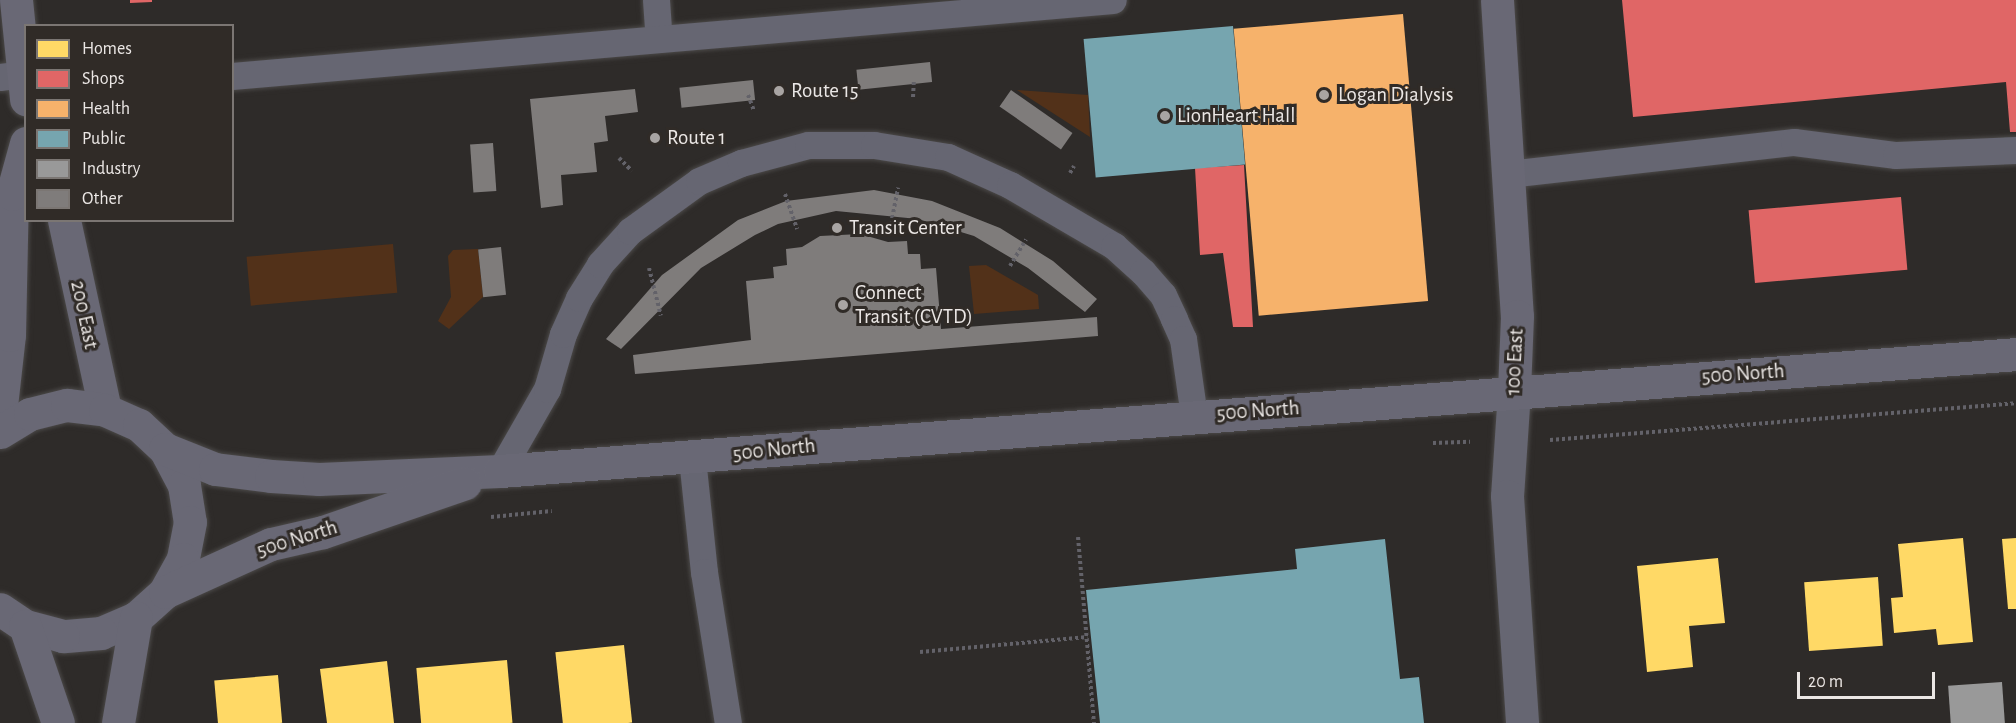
<!DOCTYPE html>
<style>
body{margin:0}
#map{position:relative;width:2016px;height:723px;overflow:hidden;background:#2e2b29;font-family:"Alegreya Sans",sans-serif}
div>[style]{position:absolute}
.green>*{inset:0;background:#523119;transform-origin:0 0}
.homes>*{inset:0;background:#ffd966;transform-origin:0 0}
.shops>*{inset:0;background:#e06666;transform-origin:0 0}
.health>*{inset:0;background:#f6b26b;transform-origin:0 0}
.public>*{inset:0;background:#76a5af;transform-origin:0 0}
.industry>*{inset:0;background:#999;transform-origin:0 0}
.building>*{inset:0;background:#7f7c7b;transform-origin:0 0}
.path>*{height:4px;margin-top:-2px;transform-origin:0;background:repeating-linear-gradient(90deg,#636269 0 3px,transparent 0 6px)}
.roads{filter:drop-shadow(0 0 2px #4b4948) drop-shadow(0 0 2px #4b4948)}
.lane>*{height:27px;margin:-13.5px;padding:0 13.5px;transform-origin:13.5px;border-radius:13.5px;background:#666672}
.street>*{height:33px;margin:-16.5px;padding:0 16.5px;transform-origin:16.5px;border-radius:16.5px;background:#666672}
.secondary>*{height:33px;margin:-16.5px;padding:0 16.5px;transform-origin:16.5px;border-radius:16.5px;background:#696875}
.dots>*{width:16px;height:16px;translate:-50% -50%;box-sizing:border-box;border:3px solid #302b27;border-radius:50%}
span{translate:-50% -50%;white-space:nowrap;text-align:center;line-height:1.15;-webkit-text-stroke:6px #302b27;paint-order:stroke}
.poi-label{font-size:21px;color:#ebe7e5}
.left{translate:0 -50%;text-align:left}
.street-label{font-size:21px;color:#ebe7e5}
.legend{position:absolute;left:24px;top:24px;width:210px;height:198px;box-sizing:border-box;background:#302b27;border:2px solid #7b7673;margin:0;padding:8px 10px;list-style:none;font-size:18px;color:#ebe7e5}
.legend li{display:flex;align-items:center;gap:12px;height:30px}
.legend b{width:30px;border:2px solid #7b7673}
.scale{position:absolute;left:1797px;top:672px;width:138px;height:27px;box-sizing:border-box;border:3px solid #ebe7e5;border-top:0;padding-left:8px;font-size:18px;line-height:21px;white-space:nowrap;color:#ebe7e5;-webkit-text-stroke:4px #302b27;paint-order:stroke}
</style>
<div id="map">
<div class="green">
<div style="clip-path:polygon(1017px 90px,1088px 95px,1090px 137px)"></div>
<div style="left:393px;top:244px;width:49px;height:147px;rotate:85deg"></div>
<div style="clip-path:polygon(478px 249px,483px 297px,449px 329px,438px 321px,451px 297px,448px 256px,453px 250px)"></div>
<div style="clip-path:polygon(986px 265px,1038px 295px,1039px 309px,974px 314px,969px 266px)"></div>
</div>
<div class="homes">
<div style="clip-path:polygon(1963px 538px,1973px 642px,1938px 645px,1936px 629px,1894px 633px,1891px 598px,1903px 597px,1898px 544px)"></div>
<div style="clip-path:polygon(2016px 538px,2016px 609px,2008px 609px,2002px 539px)"></div>
<div style="clip-path:polygon(1718px 558px,1725px 623px,1689px 626px,1693px 667px,1647px 672px,1637px 566px)"></div>
<div style="left:1878px;top:577px;width:69px;height:74px;rotate:86deg"></div>
<div style="left:624px;top:645px;width:78px;height:69px;rotate:84deg"></div>
<div style="left:507px;top:660px;width:63px;height:91px;rotate:85deg"></div>
<div style="clip-path:polygon(387px 661px,394px 723px,327px 723px,320px 669px)"></div>
<div style="left:278px;top:675px;width:48px;height:64px;rotate:85deg"></div>
</div>
<div class="shops">
<div style="clip-path:polygon(130px 0,152px 0,152px 2px,130px 3px)"></div>
<div style="clip-path:polygon(1622px 0,2016px 0,2016px 132px,2010px 132px,2006px 82px,1633px 117px)"></div>
<div style="clip-path:polygon(1244px 165px,1253px 327px,1233px 327px,1223px 253px,1200px 255px,1195px 168px)"></div>
<div style="left:1901px;top:197px;width:73px;height:153px;rotate:85deg"></div>
</div>
<div class="health">
<div style="left:1403px;top:14px;width:288px;height:170px;rotate:85deg"></div>
</div>
<div class="public">
<div style="left:1233px;top:26px;width:139px;height:150px;rotate:85deg"></div>
<div style="clip-path:polygon(1385px 539px,1400px 679px,1419px 677px,1424px 723px,1100px 723px,1086px 590px,1297px 569px,1295px 549px)"></div>
</div>
<div class="industry">
<div style="left:2002px;top:682px;width:41px;height:54px;rotate:86deg"></div>
</div>
<div class="building">
<div style="left:930px;top:62px;width:20px;height:74px;rotate:84deg"></div>
<div style="left:753px;top:80px;width:20px;height:74px;rotate:84deg"></div>
<div style="clip-path:polygon(635px 89px,638px 112px,605px 116px,608px 141px,594px 143px,597px 172px,561px 175px,563px 205px,541px 208px,530px 99px)"></div>
<div style="left:1011px;top:90px;width:75px;height:20px;rotate:35deg"></div>
<div style="left:493px;top:143px;width:48px;height:23px;rotate:86deg"></div>
<div style="clip-path:polygon(874px 190px,932px 201px,1000px 228px,1053px 261px,1097px 299px,1085px 312px,1028px 268px,974px 236px,918px 219px,836px 211px,778px 224px,755px 235px,701px 268px,621px 349px,606px 339px,662px 275px,738px 220px,786px 201px)"></div>
<div style="clip-path:polygon(860px 234px,888px 242px,907px 241px,908px 254px,920px 254px,921px 269px,936px 268px,941px 329px,1097px 317px,1098px 336px,635px 374px,633px 355px,751px 340px,746px 281px,774px 278px,773px 267px,787px 265px,786px 249px,802px 247px,820px 236px)"></div>
<div style="left:501px;top:247px;width:48px;height:23px;rotate:84deg"></div>
</div>
<div class="path">
<div style="left:748px;top:95px;width:17px;rotate:69deg"></div>
<div style="left:913px;top:97px;width:17px;rotate:-87deg"></div>
<div style="left:619px;top:158px;width:18px;rotate:45deg"></div>
<div style="left:1070px;top:173px;width:8px;rotate:-60deg"></div>
<div style="left:785px;top:194px;width:37px;rotate:71deg"></div>
<div style="left:891px;top:224px;width:37px;rotate:-79deg"></div>
<div style="left:1010px;top:266px;width:31px;rotate:-59deg"></div>
<div style="left:649px;top:268px;width:49px;rotate:76deg"></div>
<div style="left:1550px;top:440px;width:467px;rotate:-4.5deg"></div>
<div style="left:1433px;top:443px;width:37px;rotate:-2deg"></div>
<div style="left:491px;top:517px;width:61px;rotate:-5.6deg"></div>
<div style="left:1078px;top:537px;width:187px;rotate:85.1deg"></div>
<div style="left:920px;top:652px;width:168px;rotate:-5.1deg"></div>
</div>
<div class="roads">
<div class="lane">
<div style="left:656px;top:0;width:39px;rotate:86deg"></div>
<div style="left:232px;top:76px;width:884px;rotate:-4.93deg"></div>
<div style="left:0;top:77px;width:23px;rotate:-7deg"></div>
<div style="left:1508px;top:174px;width:288px;rotate:-6.4deg"></div>
<div style="left:1794px;top:142px;width:103px;rotate:7.3deg"></div>
<div style="left:1896px;top:155px;width:120px;rotate:-2.4deg"></div>
<div style="left:692px;top:458px;width:115px;rotate:84deg"></div>
<div style="left:704px;top:572px;width:153px;rotate:81deg"></div>
<div style="left:500px;top:471px;width:95px;rotate:-60.2deg"></div>
<div style="left:547px;top:389px;width:57px;rotate:-73.8deg"></div>
<div style="left:563px;top:334px;width:39px;rotate:-66deg"></div>
<div style="left:579px;top:298px;width:40px;rotate:-58deg"></div>
<div style="left:600px;top:264px;width:45px;rotate:-47.7deg"></div>
<div style="left:630px;top:231px;width:85px;rotate:-35.9deg"></div>
<div style="left:699px;top:181px;width:46px;rotate:-23.2deg"></div>
<div style="left:741px;top:163px;width:69px;rotate:-15deg"></div>
<div style="left:808px;top:145px;width:66px"></div>
<div style="left:874px;top:145px;width:75px;rotate:9.2deg"></div>
<div style="left:948px;top:157px;width:68px;rotate:24.3deg"></div>
<div style="left:1010px;top:185px;width:121px;rotate:30.4deg"></div>
<div style="left:1114px;top:246px;width:39px;rotate:42deg"></div>
<div style="left:1143px;top:272px;width:30px;rotate:49deg"></div>
<div style="left:1163px;top:295px;width:26px;rotate:65deg"></div>
<div style="left:1174px;top:319px;width:22px;rotate:66deg"></div>
<div style="left:1183px;top:339px;width:78px;rotate:81.9deg"></div>
</div>
<div class="street">
<div style="left:1514px;top:391px;width:105px;rotate:93.8deg"></div>
<div style="left:1507px;top:496px;width:227px;rotate:86.2deg"></div>
</div>
<div class="secondary">
<div style="left:16px;top:0;width:100px;rotate:84.2deg"></div>
<div style="left:1497px;top:0;width:317px;rotate:86.4deg"></div>
<div style="left:1517px;top:316px;width:75px;rotate:92.3deg"></div>
<div style="left:64px;top:220px;width:194px;rotate:77.8deg"></div>
<div style="left:0;top:415px;width:81px;rotate:-83.6deg"></div>
<div style="left:9px;top:335px;width:141px;rotate:-88.8deg"></div>
<div style="left:12px;top:194px;width:53px;rotate:-74.6deg"></div>
<div style="left:0;top:432px;width:35px;rotate:-31deg"></div>
<div style="left:30px;top:414px;width:38px;rotate:-14deg"></div>
<div style="left:67px;top:405px;width:38px;rotate:7deg"></div>
<div style="left:105px;top:410px;width:37px;rotate:24deg"></div>
<div style="left:139px;top:425px;width:35px;rotate:43deg"></div>
<div style="left:165px;top:449px;width:41px;rotate:62.2deg"></div>
<div style="left:184px;top:485px;width:37px;rotate:81deg"></div>
<div style="left:190px;top:522px;width:38px;rotate:101deg"></div>
<div style="left:183px;top:559px;width:38px;rotate:119deg"></div>
<div style="left:165px;top:592px;width:39px;rotate:138deg"></div>
<div style="left:136px;top:618px;width:38px;rotate:157deg"></div>
<div style="left:101px;top:633px;width:38px;rotate:175deg"></div>
<div style="left:63px;top:636px;width:39px;rotate:-165deg"></div>
<div style="left:25px;top:626px;width:30px;rotate:-146deg"></div>
<div style="left:165px;top:449px;width:54px;rotate:21.8deg"></div>
<div style="left:215px;top:469px;width:56px;rotate:7.1deg"></div>
<div style="left:271px;top:476px;width:48px;rotate:3.6deg"></div>
<div style="left:319px;top:479px;width:181px;rotate:-2.5deg"></div>
<div style="left:500px;top:471px;width:1521px;rotate:-4.41deg"></div>
<div style="left:165px;top:592px;width:116px;rotate:-24.4deg"></div>
<div style="left:271px;top:544px;width:53px;rotate:-13deg"></div>
<div style="left:323px;top:532px;width:150px;rotate:-19deg"></div>
<div style="left:25px;top:626px;width:102px;rotate:71.2deg"></div>
<div style="left:118px;top:723px;width:107px;rotate:-80.3deg"></div>
</div>
</div>
<div class="dots">
<div style="left:779px;top:91px;background:#a9a5a3"></div>
<div style="left:1324px;top:95px;background:#a9a5a3"></div>
<div style="left:1165px;top:116px;background:#a9a5a3"></div>
<div style="left:655px;top:138px;background:#a9a5a3"></div>
<div style="left:837px;top:228px;background:#a9a5a3"></div>
<div style="left:843px;top:305px;background:#a9a5a3"></div>
</div>
<div class="poi-label">
<span class="left" style="left:791px;top:91px">Route 15</span>
<span class="left" style="left:1338px;top:95px">Logan Dialysis</span>
<span class="left" style="left:1177px;top:116px">LionHeart Hall</span>
<span class="left" style="left:667px;top:138px">Route 1</span>
<span class="left" style="left:849px;top:228px">Transit Center</span>
<span class="left" style="left:855px;top:305px">Connect<br>Transit (CVTD)</span>
</div>
<div class="street-label">
<span style="left:84px;top:315px;rotate:78deg">200 East</span>
<span style="left:1515px;top:362px;rotate:-87deg">100 East</span>
<span style="left:1743px;top:374px;rotate:-4deg">500 North</span>
<span style="left:1258px;top:411px;rotate:-4deg">500 North</span>
<span style="left:774px;top:450px;rotate:-6deg">500 North</span>
<span style="left:297px;top:539px;rotate:-17deg">500 North</span>
</div>
<ul class="legend">
<li><b style="height:16px;background:#ffd966"></b>Homes</li>
<li><b style="height:16px;background:#e06666"></b>Shops</li>
<li><b style="height:16px;background:#f6b26b"></b>Health</li>
<li><b style="height:16px;background:#76a5af"></b>Public</li>
<li><b style="height:16px;background:#999"></b>Industry</li>
<li><b style="height:16px;background:#7f7c7b"></b>Other</li>
</ul>
<div class="scale">20 m</div>
</div>
